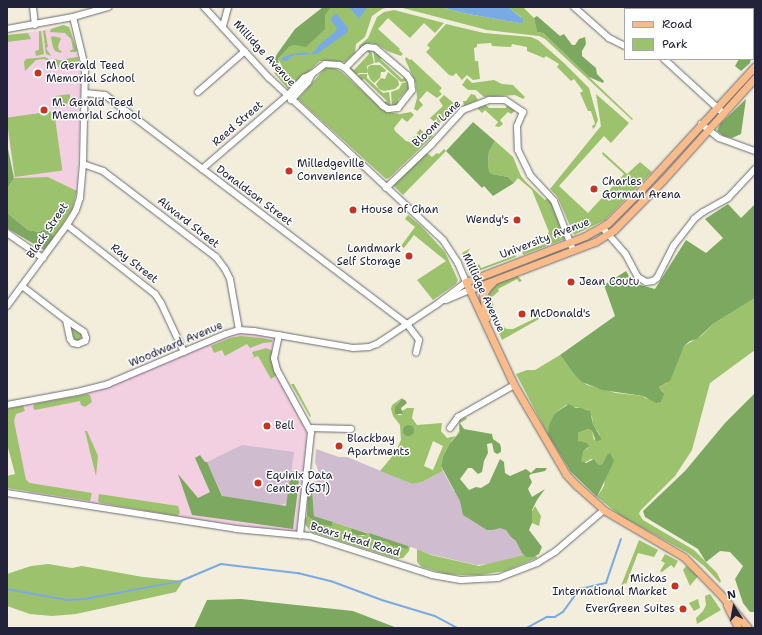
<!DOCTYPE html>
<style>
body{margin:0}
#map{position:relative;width:762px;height:635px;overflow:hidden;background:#f2eedb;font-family:"Shantell Sans",sans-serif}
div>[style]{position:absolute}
.built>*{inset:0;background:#f2cfe1}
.industrial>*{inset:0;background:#cfbdcf}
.green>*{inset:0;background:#9cc26d;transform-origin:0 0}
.forest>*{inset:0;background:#7da860;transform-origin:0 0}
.round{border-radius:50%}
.water>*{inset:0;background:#7aaae4}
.stream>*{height:1.5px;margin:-0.75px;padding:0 0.75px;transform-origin:0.75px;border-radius:0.75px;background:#7aaae4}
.roads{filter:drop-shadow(0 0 1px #6b6973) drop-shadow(0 0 1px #6b6973)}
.minor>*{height:6px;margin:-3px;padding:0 3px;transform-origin:3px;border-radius:3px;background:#fff}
.major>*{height:7px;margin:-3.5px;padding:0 3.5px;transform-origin:3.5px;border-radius:3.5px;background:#fabb8b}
.dots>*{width:11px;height:11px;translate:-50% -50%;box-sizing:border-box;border:2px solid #fff;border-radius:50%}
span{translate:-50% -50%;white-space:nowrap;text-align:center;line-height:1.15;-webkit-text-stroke:3px #fff;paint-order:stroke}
.street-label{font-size:11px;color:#22223b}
.poi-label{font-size:11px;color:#22223b}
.left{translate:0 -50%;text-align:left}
.right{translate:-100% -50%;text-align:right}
.frame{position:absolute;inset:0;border:8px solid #22223b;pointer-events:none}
.legend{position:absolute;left:624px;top:8px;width:130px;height:52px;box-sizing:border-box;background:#fff;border:1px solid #a7a7b1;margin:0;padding:5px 7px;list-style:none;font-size:12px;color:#22223b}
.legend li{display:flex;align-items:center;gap:8px;height:20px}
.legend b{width:20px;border:1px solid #a7a7b1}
.north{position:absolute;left:714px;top:587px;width:40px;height:40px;-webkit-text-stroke:3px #fff;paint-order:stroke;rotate:349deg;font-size:11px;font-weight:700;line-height:16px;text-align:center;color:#22223b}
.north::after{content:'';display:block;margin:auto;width:14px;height:18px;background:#22223b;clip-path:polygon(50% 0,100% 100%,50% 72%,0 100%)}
</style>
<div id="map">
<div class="built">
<div style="clip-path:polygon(65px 25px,69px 27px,80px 65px,81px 92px,77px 191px,48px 177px,14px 178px,7px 129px,7px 35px,39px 31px)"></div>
<div style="clip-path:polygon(233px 331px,279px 335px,275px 364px,310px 428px,300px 535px,249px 531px,29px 496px,10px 405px,93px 389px)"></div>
</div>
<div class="industrial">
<div style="clip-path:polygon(242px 445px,294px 452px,287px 503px,233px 518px,207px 462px)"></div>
<div style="clip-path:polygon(316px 449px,339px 457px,347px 457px,413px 484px,422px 482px,443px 471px,454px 491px,480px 493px,529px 554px,491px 564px,476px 565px,429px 554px,417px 549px,314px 516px,312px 487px,312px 482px,317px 481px,318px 470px,315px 462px)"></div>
</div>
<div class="green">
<div style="clip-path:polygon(331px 7px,389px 7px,382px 9px,372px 16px,365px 37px,356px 44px,355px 53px,345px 62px,320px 61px,291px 89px,287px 88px,274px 73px,282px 66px,278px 59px,289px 47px,295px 45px)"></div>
<div style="clip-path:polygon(399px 7px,441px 7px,463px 13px,519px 23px,521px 17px,508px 7px,523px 7px,534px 18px,537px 32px,543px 33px,633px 119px,632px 120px,545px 39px,539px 36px,487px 30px)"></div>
<div style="clip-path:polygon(394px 10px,444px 23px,435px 33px,424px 23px,410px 38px,388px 18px,378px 29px,400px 49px,399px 50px,403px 54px,401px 56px,387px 51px,378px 45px,371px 43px,359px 49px,359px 46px,368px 38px,377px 17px,384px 12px)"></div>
<div style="clip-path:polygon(446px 24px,484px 33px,531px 37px,538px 40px,565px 64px,589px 88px,598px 120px,595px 127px,593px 129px,592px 126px,595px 124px,591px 111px,588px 111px,580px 93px,583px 91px,574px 79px,571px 81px,557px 67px,559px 64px,546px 56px,544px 58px,527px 51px,527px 47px,512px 44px,511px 47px,492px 46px,491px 43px,477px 44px,477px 47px,474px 48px,475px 61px,478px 61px,480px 79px,473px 80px,467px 75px,462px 80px,456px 73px,453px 76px,449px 75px,426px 52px,430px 48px,427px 45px)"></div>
<div style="clip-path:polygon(63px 25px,69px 27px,77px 50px,76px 52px,70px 52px,70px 49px,71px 51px,73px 49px,71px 39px,65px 33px,50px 32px,51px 29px)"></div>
<div style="clip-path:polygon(45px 30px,48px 47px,46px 48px,51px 56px,46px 54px,43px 31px)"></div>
<div style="clip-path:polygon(39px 31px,41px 31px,44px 54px,36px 56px,35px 51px,39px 50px)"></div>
<div style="clip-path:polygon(28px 33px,31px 39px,7px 42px,7px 35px)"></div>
<div style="clip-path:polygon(52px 36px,61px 38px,58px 46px,59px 50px,61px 51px,62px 49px,61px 53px,55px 51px,53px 47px,51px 38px)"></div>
<div style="clip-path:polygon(371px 49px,374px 63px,367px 66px,367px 73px,359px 73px,355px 76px,350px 69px,351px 68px,354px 70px,369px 54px,367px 50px)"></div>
<div style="clip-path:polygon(373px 50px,384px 56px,380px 59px,402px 79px,407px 77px,408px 81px,401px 82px,379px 62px,375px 63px)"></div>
<div style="clip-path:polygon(45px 57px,52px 61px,56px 68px,54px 68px,50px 61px,43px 59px,36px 60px,25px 71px,24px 62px,26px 59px)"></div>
<div style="clip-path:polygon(78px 57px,79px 65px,59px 68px,54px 59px,64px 61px,65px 59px)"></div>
<div style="clip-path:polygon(406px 57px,410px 60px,411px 59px,442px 88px,439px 91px,442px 94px,437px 98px,427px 91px,419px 100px,423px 105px,417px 111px,414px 109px,417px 98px,416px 84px,405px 59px)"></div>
<div style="clip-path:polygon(371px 65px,380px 65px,386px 70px,385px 72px,381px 72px,380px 78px,374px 83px,370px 79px,367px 71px,368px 67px)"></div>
<div style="clip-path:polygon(325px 68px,334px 68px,342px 72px,384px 111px,400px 114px,411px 112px,414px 115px,407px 122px,402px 118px,394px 128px,395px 131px,406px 141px,410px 142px,420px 129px,428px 136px,430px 133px,433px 136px,389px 178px,386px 179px,298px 99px)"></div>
<div style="clip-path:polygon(388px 72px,398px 80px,399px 85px,395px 89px,384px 91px,379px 89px,376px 84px,381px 78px,385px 79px)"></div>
<div style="clip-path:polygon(360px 74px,367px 74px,367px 78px,383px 93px,389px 92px,391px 107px,383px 103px,387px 101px,364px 79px,360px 81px,356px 77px)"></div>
<div style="clip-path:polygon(467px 78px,472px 83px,494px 80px,502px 84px,513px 85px,525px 97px,523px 99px,515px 95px,484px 97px,476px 90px,468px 90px,462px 85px)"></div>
<div style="clip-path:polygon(409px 82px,409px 88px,398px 100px,398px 103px,392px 107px,391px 92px,399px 89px,402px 83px)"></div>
<div style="clip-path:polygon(70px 94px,70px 101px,65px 105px,56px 108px,54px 105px,53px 99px,55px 96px)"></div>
<div style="clip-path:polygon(471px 94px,475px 95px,478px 100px,464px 106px,463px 101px,466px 101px)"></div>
<div style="clip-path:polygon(596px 94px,629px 123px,611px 143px,604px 136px,559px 186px,588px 213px,624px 174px,602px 154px,603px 152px,627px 174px,640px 162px,652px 172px,605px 220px,574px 235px,557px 196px,550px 189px,601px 126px)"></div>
<div style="clip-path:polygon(444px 95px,456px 105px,438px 125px,430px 118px,443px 106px,439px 100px)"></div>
<div style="clip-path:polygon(507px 104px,515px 111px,511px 114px,508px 112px,500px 120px,503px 124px,499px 127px,495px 126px,498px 122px,485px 110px,482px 113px,478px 109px,478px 106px,486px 105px,489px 108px,506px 108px)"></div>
<div style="left:54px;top:111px;width:60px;height:48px;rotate:82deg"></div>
<div style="clip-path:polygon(495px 141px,513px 157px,521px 176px,526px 182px,545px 200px,549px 198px,551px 200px,565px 239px,523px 255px,522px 248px,526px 251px,547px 243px,548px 241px,545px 238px,549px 232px,532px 190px,518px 178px,514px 183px,508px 177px,492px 174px,489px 171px,488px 162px,489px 151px)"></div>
<div style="clip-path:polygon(444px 149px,446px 151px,403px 195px,393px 185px,404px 172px,427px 153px,432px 157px,437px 153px,439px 154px)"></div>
<div style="clip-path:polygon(48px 177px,77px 191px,72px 210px,54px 237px,47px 228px,39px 232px,28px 230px,7px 213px,7px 189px,14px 178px)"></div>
<div style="clip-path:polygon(408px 215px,421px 226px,445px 252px,458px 280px,456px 284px,433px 300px,417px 280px,446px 261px,414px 235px,404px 248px,401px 246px,415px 227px,405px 219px)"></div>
<div style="clip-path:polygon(471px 248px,468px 251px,476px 266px,479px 264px,481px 268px,513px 256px,513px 251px,516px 257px,473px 273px,470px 271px,462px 253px)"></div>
<div style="clip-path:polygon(562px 248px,562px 251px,538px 260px,529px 261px)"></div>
<div style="clip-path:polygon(516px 274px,522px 281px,519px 282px,517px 279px,498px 289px,499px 291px,491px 298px,500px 325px,507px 329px,513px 329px,538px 317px,539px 319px,502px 340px,486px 305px,485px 296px,491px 285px)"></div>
<div style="clip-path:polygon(755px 298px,755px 350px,710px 383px,692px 450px,675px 476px,640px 511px,639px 514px,643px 520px,694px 550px,717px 573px,721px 581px,720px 583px,705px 567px,688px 553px,621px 516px,597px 497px,604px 486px,607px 455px,602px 464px,599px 465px,595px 460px,591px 459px,584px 463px,581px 461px,581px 456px,583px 452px,588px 448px,587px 443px,580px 443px,577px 439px,578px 433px,588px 429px,592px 431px,594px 440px,600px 435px,593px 424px,592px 417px,588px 410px,566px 405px,555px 413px,550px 425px,548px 435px,516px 374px,527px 370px,535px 370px,560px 355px,573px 373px,587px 385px,616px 393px,643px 396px,645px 398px,661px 402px,663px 392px,659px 387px,667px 383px,684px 346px,701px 336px,713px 324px)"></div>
<div style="clip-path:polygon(70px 325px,82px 334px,80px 340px,76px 341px,74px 338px)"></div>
<div style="clip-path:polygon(241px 336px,261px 338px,272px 340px,273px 342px,263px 343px,250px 348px,247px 344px,225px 356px,222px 350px,214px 353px,211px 346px,230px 338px)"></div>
<div style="clip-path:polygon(266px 348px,273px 351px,277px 375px,271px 379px,258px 356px,248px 360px,254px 357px,252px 352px)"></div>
<div style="clip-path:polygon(291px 384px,294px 384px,311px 416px,310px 417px)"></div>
<div style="clip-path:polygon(88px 394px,90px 395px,92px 402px,85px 407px,81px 405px,80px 401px,35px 410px,33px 408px,34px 404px)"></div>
<div style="clip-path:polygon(evenodd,402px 398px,403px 399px,398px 403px,398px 415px,402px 415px,402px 411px,407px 408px,414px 408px,412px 418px,417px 425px,442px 423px,441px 431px,447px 438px,456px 436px,459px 431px,459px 421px,465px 417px,467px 419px,460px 423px,460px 432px,451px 441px,443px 456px,441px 466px,443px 471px,422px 482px,413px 484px,380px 471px,395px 453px,401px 440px,400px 425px,393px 416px,391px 409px,392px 405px,402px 398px,433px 441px,443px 446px,433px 470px,424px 466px,433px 441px)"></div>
<div style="clip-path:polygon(23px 406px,25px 411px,16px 414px,14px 421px,26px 480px,30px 483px,92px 493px,90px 501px,7px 488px,7px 476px,15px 474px,7px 444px,7px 409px)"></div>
<div style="clip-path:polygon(85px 431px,87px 431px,98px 456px,96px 476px)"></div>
<div style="clip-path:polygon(99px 494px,178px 506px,180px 513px,177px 516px,101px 503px,98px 501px)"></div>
<div style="clip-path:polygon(535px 506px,541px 516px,539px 526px,532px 523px,531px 513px)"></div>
<div style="clip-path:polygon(307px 516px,318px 524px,333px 524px,333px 522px,351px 528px,351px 529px,358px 535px,364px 536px,366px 533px,369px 533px,371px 539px,387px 542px,392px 546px,406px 549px,408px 546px,410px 546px,409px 551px,403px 558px,397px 559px,311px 532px,305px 524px,304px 520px)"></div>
<div style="clip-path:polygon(639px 540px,658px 550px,654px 557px,638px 553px,626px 584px,624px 583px,619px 597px,617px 596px)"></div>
<div style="clip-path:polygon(417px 549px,431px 555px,479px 566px,524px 555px,526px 557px,536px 555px,537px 558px,505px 571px,480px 575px,461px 575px,446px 574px,422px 567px,417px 562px)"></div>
<div style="clip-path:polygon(665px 554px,678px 561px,674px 568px,671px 565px,662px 572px,660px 571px,665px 563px,661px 561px)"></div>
<div style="clip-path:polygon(48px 564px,72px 568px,82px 566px,143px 577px,183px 581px,176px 592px,76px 614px,52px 616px,30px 614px,7px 606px,7px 574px,31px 566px)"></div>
<div style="clip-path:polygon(686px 566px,698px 576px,690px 586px,683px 570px)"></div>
<div style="clip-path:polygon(710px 594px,721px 610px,697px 624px,696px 618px,703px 611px,706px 605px,705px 596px)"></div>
<div style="clip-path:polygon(698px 599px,700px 608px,694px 611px,689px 603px)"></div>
</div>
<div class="forest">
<div style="clip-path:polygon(323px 7px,331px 7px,325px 15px,325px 29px,306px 47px,295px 45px,289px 47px,278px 59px,279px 63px,274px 67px,272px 66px,277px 54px,295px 29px)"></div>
<div style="left:701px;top:7px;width:46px;height:3px"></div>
<div style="clip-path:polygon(537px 16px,560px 36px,564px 34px,572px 45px,575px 45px,579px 39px,585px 37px,586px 44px,582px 51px,582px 56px,596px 68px,597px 74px,604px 81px,603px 83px,589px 77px,543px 33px,537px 32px,534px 18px)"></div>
<div style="clip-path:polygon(739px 59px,751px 59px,750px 63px,741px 71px,735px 66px)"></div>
<div style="clip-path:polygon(746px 99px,741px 134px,732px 138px,724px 136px,717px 131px,720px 124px)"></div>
<div style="clip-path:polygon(473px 122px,495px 141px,489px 151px,488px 162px,489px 171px,492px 174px,508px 177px,514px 183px,493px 196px,484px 186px,482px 188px,446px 151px)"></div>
<div style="clip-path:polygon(7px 144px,14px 178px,7px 189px)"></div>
<div style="clip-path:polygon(728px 204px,741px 218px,755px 204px,755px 298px,713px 324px,697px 339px,690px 341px,684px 346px,670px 381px,659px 387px,664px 394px,661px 402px,656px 403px,643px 396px,602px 390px,582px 382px,573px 373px,560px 355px,615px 316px,604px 285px,626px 271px,633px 283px,655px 289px,686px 240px,706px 253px,723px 238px,705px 219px)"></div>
<div style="clip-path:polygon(7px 213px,28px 230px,39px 232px,47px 228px,54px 237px,44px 250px,7px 228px)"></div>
<div style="clip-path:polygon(755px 393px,755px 612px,750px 612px,743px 603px,735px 579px,743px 566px,730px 552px,720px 551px,706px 562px,698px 549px,645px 517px,643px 511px,685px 471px,725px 423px)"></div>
<div style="clip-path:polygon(402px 399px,405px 400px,407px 403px,401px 408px,403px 414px,395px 414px,395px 407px)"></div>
<div style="clip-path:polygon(569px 404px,576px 408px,581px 408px,590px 411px,593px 424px,601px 438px,601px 440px,596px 441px,592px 431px,588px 429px,578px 433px,578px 441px,587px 443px,589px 446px,583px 452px,581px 461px,586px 463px,594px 459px,599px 465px,602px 464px,607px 455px,610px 453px,614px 461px,597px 497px,571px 472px,548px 435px,549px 425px,555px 413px)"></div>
<div style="clip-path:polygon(460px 423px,464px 429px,492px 434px,493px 439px,500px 444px,501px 448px,501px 452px,497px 454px,494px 452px,492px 443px,487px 444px,488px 453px,484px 461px,482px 472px,478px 474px,472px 468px,468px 468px,460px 479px,469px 490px,476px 487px,481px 488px,489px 483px,500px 459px,504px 462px,505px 473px,510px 476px,526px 469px,531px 473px,536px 468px,547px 468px,545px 471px,531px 474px,529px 476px,532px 482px,528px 489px,532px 497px,545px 489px,537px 500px,532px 510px,532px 523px,529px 530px,542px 547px,539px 554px,533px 557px,526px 557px,522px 553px,516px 541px,511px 537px,506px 530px,500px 528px,493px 530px,487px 530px,463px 515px,460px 501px,441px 466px,443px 456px,450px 443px,460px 432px)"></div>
<div class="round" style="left:402.5px;top:424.5px;width:11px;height:11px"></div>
<div style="clip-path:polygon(200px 455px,205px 462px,207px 462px,222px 496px,286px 506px,291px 471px,300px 472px,293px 529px,192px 515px,178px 474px,198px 498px,210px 492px,195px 458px)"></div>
<div style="clip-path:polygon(312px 488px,314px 516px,333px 522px,332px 526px,318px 524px,307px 516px,308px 489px)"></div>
<div style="clip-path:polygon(351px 528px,366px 533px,366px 535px,357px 535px,352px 533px)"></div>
<div style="clip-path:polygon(369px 533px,408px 546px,408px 548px,406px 549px,392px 546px,387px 542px,371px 539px)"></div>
<div style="clip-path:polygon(241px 599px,353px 611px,397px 628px,194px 628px,207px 600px)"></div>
</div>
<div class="water">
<div style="clip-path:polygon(349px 7px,367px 7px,359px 19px)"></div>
<div style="clip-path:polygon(441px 7px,508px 7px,523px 19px,523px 22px,519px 23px,463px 13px)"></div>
<div style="clip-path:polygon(335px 14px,337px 14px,348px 28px,348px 32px,317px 54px,294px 55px,286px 61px,283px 61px,282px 58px,291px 54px,307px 52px,310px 54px,315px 51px,319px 45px,336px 31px,337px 28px,330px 19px)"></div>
</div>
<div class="stream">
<div style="left:7px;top:589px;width:61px;rotate:10.4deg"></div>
<div style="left:67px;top:600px;width:18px;rotate:-3deg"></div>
<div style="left:85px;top:599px;width:98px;rotate:-10.6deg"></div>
<div style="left:181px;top:581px;width:43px;rotate:-23deg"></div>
<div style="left:221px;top:564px;width:78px;rotate:6.7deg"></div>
<div style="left:298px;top:573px;width:34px;rotate:14deg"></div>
<div style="left:331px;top:581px;width:54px;rotate:20.4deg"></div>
<div style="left:382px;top:600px;width:55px;rotate:16.8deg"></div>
<div style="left:435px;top:616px;width:26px;rotate:28deg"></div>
<div style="left:527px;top:628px;width:23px;rotate:-29deg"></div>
<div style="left:547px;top:617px;width:8px"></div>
<div style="left:555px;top:617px;width:9px;rotate:-32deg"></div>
<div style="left:563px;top:612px;width:29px;rotate:-54deg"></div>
<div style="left:580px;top:589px;width:27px;rotate:-13deg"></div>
<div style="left:606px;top:583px;width:46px;rotate:-71.2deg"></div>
</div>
<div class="roads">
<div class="minor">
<div style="left:33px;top:7px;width:18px;rotate:84deg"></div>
<div style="left:574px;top:7px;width:47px;rotate:41.5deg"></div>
<div style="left:609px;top:38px;width:18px;rotate:27deg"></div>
<div style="left:663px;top:9px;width:3px;rotate:-45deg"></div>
<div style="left:223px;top:26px;width:20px;rotate:-75deg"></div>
<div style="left:7px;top:29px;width:67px;rotate:-10.3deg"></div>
<div style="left:73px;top:17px;width:37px;rotate:-16deg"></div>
<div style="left:664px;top:59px;width:80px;rotate:42.5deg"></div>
<div style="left:312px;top:74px;width:16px;rotate:-38deg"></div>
<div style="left:325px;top:64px;width:14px;rotate:4deg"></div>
<div style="left:339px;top:65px;width:7px;rotate:27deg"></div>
<div style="left:345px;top:68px;width:54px;rotate:45deg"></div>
<div style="left:383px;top:106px;width:6px;rotate:31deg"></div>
<div style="left:388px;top:109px;width:10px;rotate:-6deg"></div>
<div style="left:398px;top:108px;width:23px;rotate:-52deg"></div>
<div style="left:412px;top:90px;width:9px;rotate:-96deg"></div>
<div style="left:411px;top:81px;width:7px;rotate:-124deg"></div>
<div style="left:407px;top:75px;width:42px;rotate:-139.8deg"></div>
<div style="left:375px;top:48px;width:8px;rotate:-173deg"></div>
<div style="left:367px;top:47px;width:4px;rotate:146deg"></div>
<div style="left:364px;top:49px;width:27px;rotate:135deg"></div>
<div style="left:198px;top:92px;width:62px;rotate:-41.1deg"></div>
<div style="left:85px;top:93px;width:20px;rotate:6deg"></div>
<div style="left:105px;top:95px;width:379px;rotate:37.2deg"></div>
<div style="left:407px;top:324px;width:20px;rotate:53deg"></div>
<div style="left:419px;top:340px;width:13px;rotate:103deg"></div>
<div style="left:701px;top:124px;width:23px;rotate:38deg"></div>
<div style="left:719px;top:138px;width:38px;rotate:20deg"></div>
<div style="left:83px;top:164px;width:21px;rotate:19deg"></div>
<div style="left:103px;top:171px;width:142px;rotate:37.3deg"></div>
<div style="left:216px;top:257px;width:15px;rotate:53deg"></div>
<div style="left:225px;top:269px;width:11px;rotate:63deg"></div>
<div style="left:230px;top:279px;width:52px;rotate:80deg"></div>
<div style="left:202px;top:169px;width:112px;rotate:-40.7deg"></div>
<div style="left:287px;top:96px;width:25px;rotate:-47deg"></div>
<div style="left:304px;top:78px;width:9px;rotate:-27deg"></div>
<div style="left:312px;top:74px;width:9px;rotate:117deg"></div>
<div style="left:308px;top:82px;width:25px;rotate:133deg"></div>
<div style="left:386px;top:188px;width:62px;rotate:-43.7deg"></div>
<div style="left:431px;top:145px;width:47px;rotate:-47.6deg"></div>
<div style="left:463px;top:110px;width:28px;rotate:-21deg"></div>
<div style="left:489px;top:100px;width:16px"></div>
<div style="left:505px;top:100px;width:22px;rotate:34deg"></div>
<div style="left:523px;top:112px;width:15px;rotate:113deg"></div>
<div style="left:517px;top:126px;width:24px;rotate:88deg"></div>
<div style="left:518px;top:150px;width:28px;rotate:64deg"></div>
<div style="left:530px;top:175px;width:35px;rotate:47deg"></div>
<div style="left:554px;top:201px;width:53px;rotate:68.8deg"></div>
<div style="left:67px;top:225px;width:112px;rotate:38.1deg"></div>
<div style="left:155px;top:294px;width:11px;rotate:56deg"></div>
<div style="left:161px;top:303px;width:54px;rotate:64.9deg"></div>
<div style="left:602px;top:227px;width:35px;rotate:49deg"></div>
<div style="left:625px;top:253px;width:27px;rotate:62deg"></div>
<div style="left:638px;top:277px;width:9px;rotate:32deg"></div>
<div style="left:646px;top:282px;width:7px;rotate:-8deg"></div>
<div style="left:653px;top:281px;width:5px;rotate:-37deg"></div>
<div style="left:657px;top:278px;width:37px;rotate:-63deg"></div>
<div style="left:674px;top:245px;width:33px;rotate:-52deg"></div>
<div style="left:694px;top:219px;width:11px;rotate:-38deg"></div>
<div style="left:703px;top:212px;width:29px;rotate:-29deg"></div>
<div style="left:728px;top:198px;width:40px;rotate:-47deg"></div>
<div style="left:7px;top:233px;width:44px;rotate:34.8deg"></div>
<div style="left:22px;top:286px;width:56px;rotate:37.7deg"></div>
<div style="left:66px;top:320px;width:19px;rotate:78deg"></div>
<div style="left:70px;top:339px;width:5px;rotate:53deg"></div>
<div style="left:73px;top:343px;width:5px;rotate:11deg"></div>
<div style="left:78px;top:344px;width:8px;rotate:-23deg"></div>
<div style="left:85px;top:341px;width:3px;rotate:-72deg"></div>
<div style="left:86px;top:338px;width:6px;rotate:-108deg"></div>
<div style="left:84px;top:332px;width:22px;rotate:-146deg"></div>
<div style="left:446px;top:300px;width:25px;rotate:-23deg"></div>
<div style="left:7px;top:306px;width:101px;rotate:-53.5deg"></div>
<div style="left:67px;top:225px;width:17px;rotate:-59deg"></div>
<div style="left:76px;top:210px;width:13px;rotate:-72deg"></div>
<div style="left:80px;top:198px;width:34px;rotate:-85deg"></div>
<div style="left:83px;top:164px;width:97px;rotate:-88.8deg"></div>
<div style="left:85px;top:67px;width:51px;rotate:-103.5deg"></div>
<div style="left:279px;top:335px;width:24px;rotate:102deg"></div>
<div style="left:274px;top:358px;width:12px;rotate:76deg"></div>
<div style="left:277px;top:370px;width:71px;rotate:61.3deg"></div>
<div style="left:311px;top:432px;width:104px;rotate:96.1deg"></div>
<div style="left:7px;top:405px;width:71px;rotate:-10.5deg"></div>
<div style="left:77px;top:392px;width:32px;rotate:-14deg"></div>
<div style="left:108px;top:384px;width:128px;rotate:-23deg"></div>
<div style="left:226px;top:334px;width:14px;rotate:-17deg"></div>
<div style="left:239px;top:330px;width:15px;rotate:4deg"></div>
<div style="left:254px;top:331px;width:100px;rotate:9.7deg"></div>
<div style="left:353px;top:348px;width:16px;rotate:-4deg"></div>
<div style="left:369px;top:347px;width:9px;rotate:-21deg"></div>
<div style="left:377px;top:344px;width:71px;rotate:-33.5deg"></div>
<div style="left:436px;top:305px;width:38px;rotate:-37deg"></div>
<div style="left:466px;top:282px;width:21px;rotate:-113deg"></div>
<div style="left:458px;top:263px;width:27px;rotate:-123deg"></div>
<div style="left:443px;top:240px;width:238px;rotate:-137deg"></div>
<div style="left:269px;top:78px;width:96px;rotate:-132.5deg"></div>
<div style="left:310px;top:428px;width:41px;rotate:1.4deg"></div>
<div style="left:450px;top:428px;width:14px;rotate:-54deg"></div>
<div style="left:458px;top:417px;width:64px;rotate:-29.7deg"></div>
<div style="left:7px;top:493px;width:232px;rotate:8.9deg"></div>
<div style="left:236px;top:529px;width:74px;rotate:5.4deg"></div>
<div style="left:310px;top:536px;width:128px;rotate:17.7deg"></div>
<div style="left:432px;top:575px;width:29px;rotate:10deg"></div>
<div style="left:461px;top:580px;width:37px;rotate:-3deg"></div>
<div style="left:498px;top:578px;width:42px;rotate:-21deg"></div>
<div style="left:537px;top:563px;width:22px;rotate:-32deg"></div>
<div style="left:556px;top:551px;width:63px;rotate:-40.5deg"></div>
</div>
<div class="major">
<div style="left:469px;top:290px;width:135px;rotate:-20.9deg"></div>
<div style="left:595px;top:242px;width:22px;rotate:-32deg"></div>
<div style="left:614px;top:230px;width:70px;rotate:-45.6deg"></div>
<div style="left:663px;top:180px;width:137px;rotate:-48deg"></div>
<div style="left:486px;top:318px;width:23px;rotate:-97deg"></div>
<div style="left:483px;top:295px;width:8px;rotate:-60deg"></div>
<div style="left:487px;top:288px;width:8px;rotate:-45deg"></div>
<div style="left:727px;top:605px;width:25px;rotate:64deg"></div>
<div style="left:748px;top:628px;width:41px;rotate:-129.1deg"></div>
<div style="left:722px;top:596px;width:54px;rotate:-134.3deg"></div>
<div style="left:684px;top:557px;width:93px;rotate:-149.6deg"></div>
<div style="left:604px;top:510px;width:36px;rotate:-138deg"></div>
<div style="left:577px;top:486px;width:16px;rotate:-133deg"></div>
<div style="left:566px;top:474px;width:103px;rotate:-120.3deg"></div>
<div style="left:514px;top:385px;width:114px;rotate:-115deg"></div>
<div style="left:466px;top:282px;width:128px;rotate:-21.1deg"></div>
<div style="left:585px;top:236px;width:26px;rotate:-29deg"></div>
<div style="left:608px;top:223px;width:48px;rotate:-45deg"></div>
<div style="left:642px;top:189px;width:167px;rotate:-47.4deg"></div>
</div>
</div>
<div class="dots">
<div style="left:38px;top:73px;background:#c8321e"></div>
<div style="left:44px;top:110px;background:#c8321e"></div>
<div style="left:289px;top:171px;background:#c8321e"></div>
<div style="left:594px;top:189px;background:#c8321e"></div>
<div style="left:353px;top:210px;background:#c8321e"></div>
<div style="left:517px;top:220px;background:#c8321e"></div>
<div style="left:409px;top:256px;background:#c8321e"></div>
<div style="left:571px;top:282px;background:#c8321e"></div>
<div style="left:522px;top:314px;background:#c8321e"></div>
<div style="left:267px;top:426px;background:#c8321e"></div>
<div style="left:339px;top:446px;background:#c8321e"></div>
<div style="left:258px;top:483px;background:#c8321e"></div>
<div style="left:675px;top:586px;background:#c8321e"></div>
<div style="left:683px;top:609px;background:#c8321e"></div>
</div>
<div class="street-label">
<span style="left:264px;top:54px;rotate:47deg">Millidge Avenue</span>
<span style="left:238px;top:124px;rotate:-41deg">Reed Street</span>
<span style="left:437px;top:124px;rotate:-44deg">Bloom Lane</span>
<span style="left:254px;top:196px;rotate:37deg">Donaldson Street</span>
<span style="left:188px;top:223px;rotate:38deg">Alward Street</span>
<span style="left:48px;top:231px;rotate:-56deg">Black Street</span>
<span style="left:545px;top:239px;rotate:-21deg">University Avenue</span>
<span style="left:134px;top:264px;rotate:38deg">Ray Street</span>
<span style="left:483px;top:293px;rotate:65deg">Millidge Avenue</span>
<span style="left:176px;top:345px;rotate:-23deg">Woodward Avenue</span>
<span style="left:355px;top:540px;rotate:17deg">Boars Head Road</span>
</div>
<div class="poi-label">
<span class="left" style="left:46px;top:73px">M Gerald Teed<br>Memorial School</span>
<span class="left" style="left:52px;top:110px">M. Gerald Teed<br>Memorial School</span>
<span class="left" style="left:297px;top:171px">Milledgeville<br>Convenience</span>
<span class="left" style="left:602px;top:189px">Charles<br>Gorman Arena</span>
<span class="left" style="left:361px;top:210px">House of Chan</span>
<span class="right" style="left:509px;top:220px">Wendy's</span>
<span class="right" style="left:401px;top:256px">Landmark<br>Self Storage</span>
<span class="left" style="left:579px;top:282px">Jean Coutu</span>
<span class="left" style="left:530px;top:314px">McDonald's</span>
<span class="left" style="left:275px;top:426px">Bell</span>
<span class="left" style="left:347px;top:446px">Blackbay<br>Apartments</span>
<span class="left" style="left:266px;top:483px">Equinix Data<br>Center (SJ1)</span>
<span class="right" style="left:667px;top:586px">Mickas<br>International Market</span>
<span class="right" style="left:675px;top:609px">EverGreen Suites</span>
</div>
<div class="frame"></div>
<ul class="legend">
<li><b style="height:5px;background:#fabb8b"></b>Road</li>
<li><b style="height:11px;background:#9cc26d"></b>Park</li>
</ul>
<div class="north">N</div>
</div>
